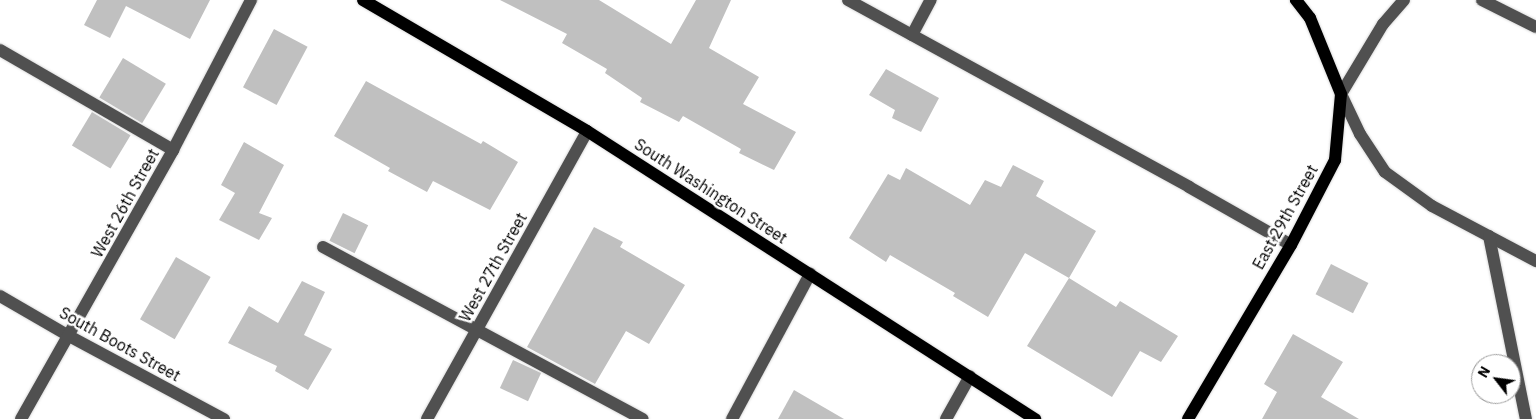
<!DOCTYPE html>
<style>
body{margin:0}
#map{position:relative;width:1536px;height:419px;overflow:hidden;background:#fff;font-family:"IBM Plex Sans",sans-serif}
div>[style]{position:absolute}
.building>*{inset:0;background:#c0c0c0;transform-origin:0 0}
.roads{filter:drop-shadow(0 0 1px #dbdbdb) drop-shadow(0 0 1px #dbdbdb)}
.minor>*{height:12px;margin:-6px;padding:0 6px;transform-origin:6px;border-radius:6px;background:#505050}
.major>*{height:12px;margin:-6px;padding:0 6px;transform-origin:6px;border-radius:6px;background:#000}
span{translate:-50% -50%;white-space:nowrap;text-align:center;line-height:1.15;-webkit-text-stroke:5px #fff;paint-order:stroke}
.street-label{font-size:16px;color:#000}
.north{position:absolute;left:1471px;top:354px;width:50px;height:50px;box-sizing:border-box;background:#fff;border:1px solid #999;border-radius:50%;rotate:300deg;font-size:14px;font-weight:700;line-height:20px;text-align:center;color:#000}
.north::after{content:'';display:block;margin:auto;width:18px;height:22px;background:#000;clip-path:polygon(50% 0,100% 100%,50% 72%,0 100%)}
</style>
<div id="map">
<div class="building">
<div style="clip-path:polygon(97px 0,210px 0,190px 39px,126px 6px,110px 38px,84px 25px)"></div>
<div style="clip-path:polygon(500px 0,599px 0,671px 44px,696px 0,731px 0,709px 48px,759px 77px,743px 104px,796px 132px,774px 170px,739px 153px,741px 149px,683px 116px,679px 122px,640px 102px,642px 98px,605px 73px,607px 69px,562px 43px,567px 34px)"></div>
<div style="left:274px;top:29px;width:38px;height:66px;rotate:28deg"></div>
<div style="left:123px;top:58px;width:50px;height:46px;rotate:31deg"></div>
<div style="clip-path:polygon(886px 69px,939px 98px,921px 132px,892px 118px,895px 110px,869px 95px)"></div>
<div style="clip-path:polygon(366px 81px,481px 144px,483px 141px,518px 162px,490px 210px,433px 181px,427px 192px,388px 171px,390px 168px,334px 136px)"></div>
<div style="left:92px;top:112px;width:45px;height:39px;rotate:31deg"></div>
<div style="clip-path:polygon(244px 142px,284px 165px,259px 213px,272px 218px,259px 240px,219px 220px,235px 193px,221px 185px)"></div>
<div style="clip-path:polygon(1013px 165px,1044px 181px,1036px 196px,1096px 231px,1069px 278px,1025px 253px,988px 317px,953px 296px,955px 293px,890px 255px,886px 262px,849px 238px,888px 174px,900px 180px,906px 168px,970px 205px,985px 180px,1001px 187px)"></div>
<div style="left:343px;top:213px;width:28px;height:31px;rotate:26deg"></div>
<div style="clip-path:polygon(594px 227px,623px 242px,620px 247px,685px 285px,649px 344px,626px 331px,595px 384px,527px 347px)"></div>
<div style="left:176px;top:257px;width:40px;height:72px;rotate:30deg"></div>
<div style="left:1331px;top:264px;width:42px;height:34px;rotate:27deg"></div>
<div style="clip-path:polygon(1069px 278px,1116px 307px,1120px 301px,1178px 336px,1161px 362px,1140px 351px,1112px 397px,1027px 346px)"></div>
<div style="clip-path:polygon(302px 281px,325px 292px,304px 335px,332px 349px,308px 390px,275px 371px,277px 366px,228px 343px,249px 306px,278px 323px)"></div>
<div style="clip-path:polygon(1293px 334px,1343px 362px,1321px 397px,1359px 419px,1262px 419px,1277px 392px,1264px 384px)"></div>
<div style="left:513px;top:360px;width:31px;height:31px;rotate:25deg"></div>
<div style="clip-path:polygon(794px 390px,844px 419px,778px 419px)"></div>
</div>
<div class="roads">
<div class="minor">
<div style="left:848px;top:0;width:389px;rotate:28.7deg"></div>
<div style="left:1189px;top:187px;width:117px;rotate:29.6deg"></div>
<div style="left:1404px;top:0;width:32px;rotate:131deg"></div>
<div style="left:1383px;top:24px;width:82px;rotate:121deg"></div>
<div style="left:1341px;top:94px;width:44px;rotate:64.6deg"></div>
<div style="left:1360px;top:134px;width:45px;rotate:56.7deg"></div>
<div style="left:1385px;top:172px;width:58px;rotate:35.9deg"></div>
<div style="left:1432px;top:206px;width:118px;rotate:27.9deg"></div>
<div style="left:1482px;top:0;width:60px;rotate:26.6deg"></div>
<div style="left:912px;top:35px;width:40px;rotate:-62deg"></div>
<div style="left:0;top:50px;width:200px;rotate:30deg"></div>
<div style="left:1489px;top:236px;width:187px;rotate:78.6deg"></div>
<div style="left:323px;top:247px;width:363px;rotate:28.3deg"></div>
<div style="left:0;top:296px;width:80px;rotate:30.1deg"></div>
<div style="left:69px;top:336px;width:176px;rotate:28.2deg"></div>
<div style="left:21px;top:419px;width:309px;rotate:-60.5deg"></div>
<div style="left:173px;top:150px;width:169px;rotate:-62.5deg"></div>
<div style="left:427px;top:419px;width:329px;rotate:-60.9deg"></div>
<div style="left:732px;top:419px;width:165px;rotate:-61.7deg"></div>
<div style="left:946px;top:419px;width:49px;rotate:-60.8deg"></div>
</div>
<div class="major">
<div style="left:363px;top:0;width:259px;rotate:30.3deg"></div>
<div style="left:587px;top:131px;width:533px;rotate:32.74deg"></div>
<div style="left:1188px;top:419px;width:202px;rotate:-59.4deg"></div>
<div style="left:1291px;top:245px;width:96px;rotate:-62.6deg"></div>
<div style="left:1335px;top:160px;width:66px;rotate:-84.8deg"></div>
<div style="left:1341px;top:94px;width:82px;rotate:-112.2deg"></div>
<div style="left:1310px;top:18px;width:23px;rotate:-128deg"></div>
</div>
</div>
<div class="street-label">
<span style="left:711px;top:191px;rotate:33deg">South Washington Street</span>
<span style="left:125px;top:203px;rotate:-61deg">West 26th Street</span>
<span style="left:1285px;top:217px;rotate:-61deg">East 29th Street</span>
<span style="left:493px;top:267px;rotate:-61deg">West 27th Street</span>
<span style="left:120px;top:344px;rotate:29deg">South Boots Street</span>
</div>
<div class="north">N</div>
</div>
